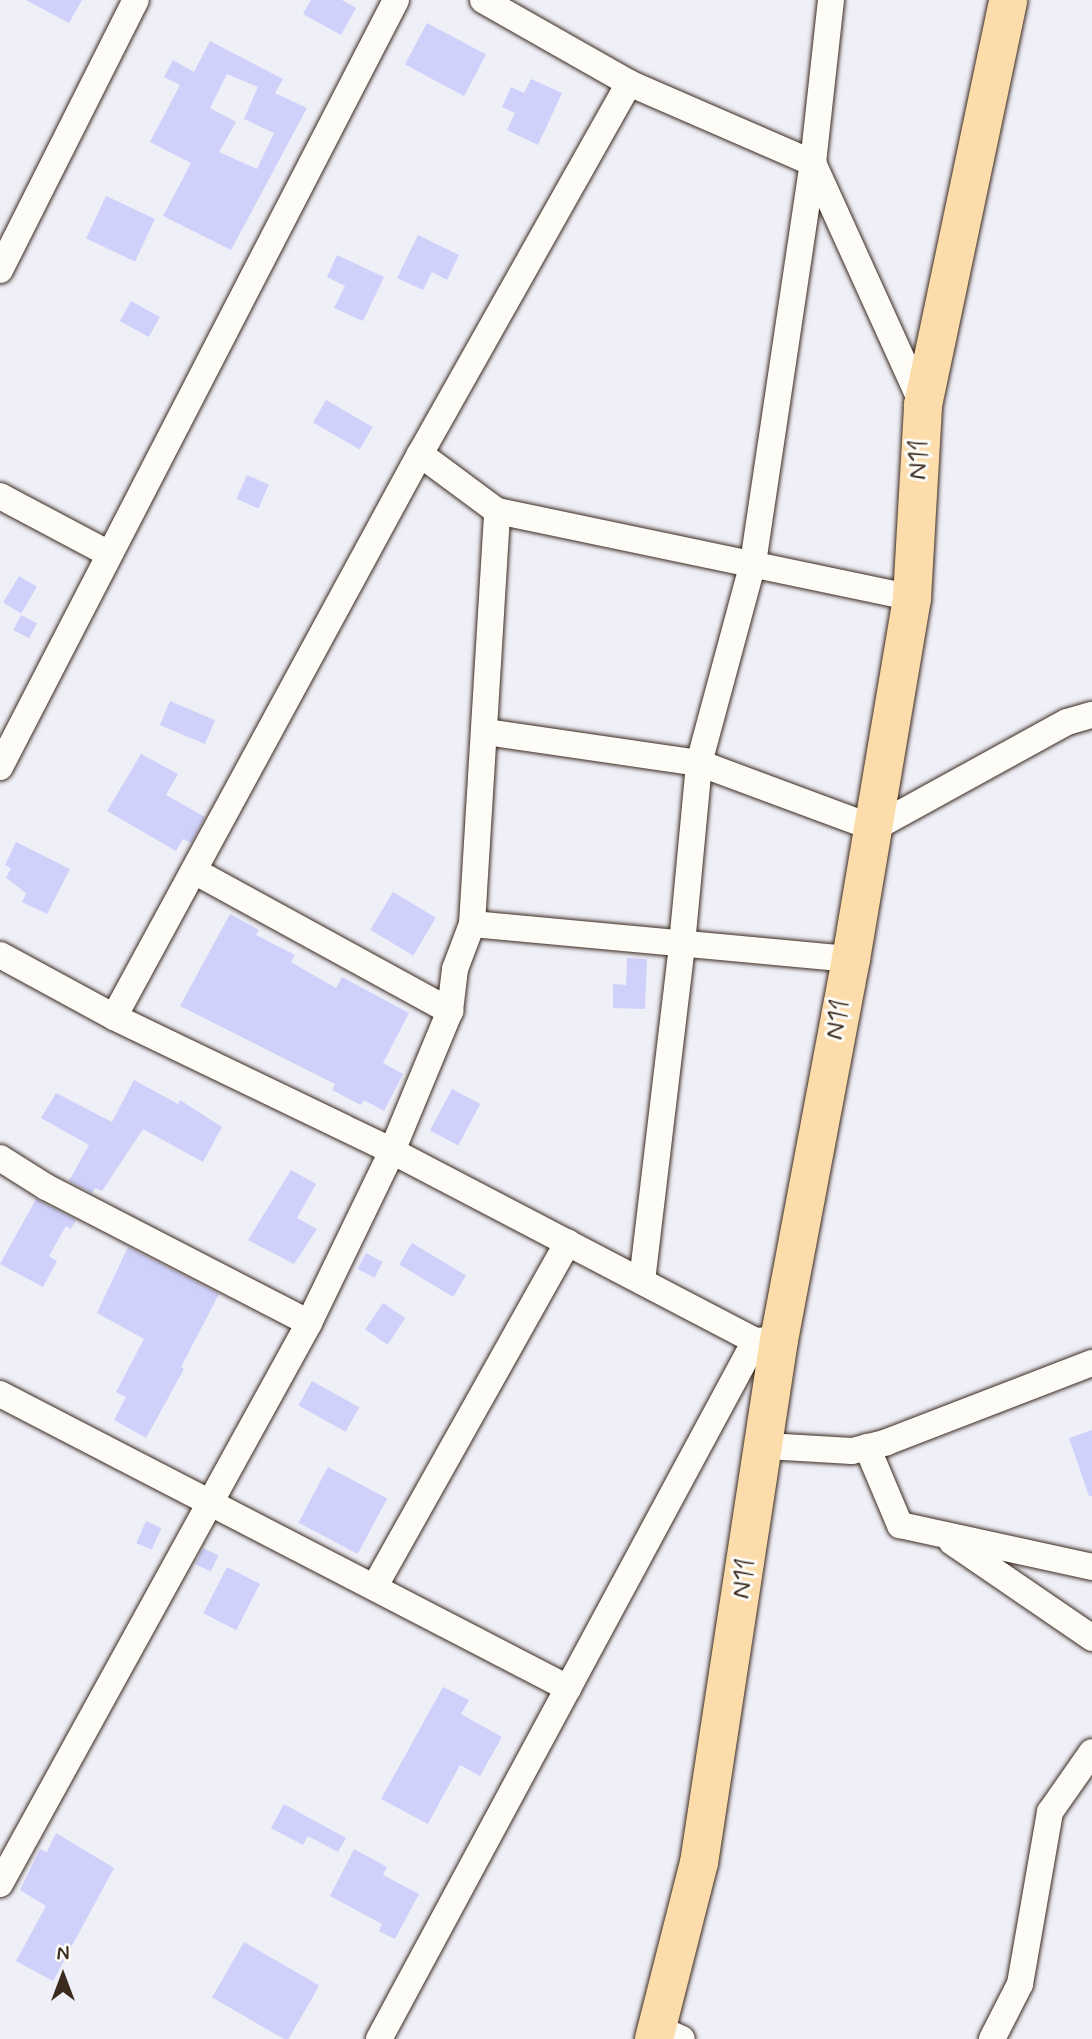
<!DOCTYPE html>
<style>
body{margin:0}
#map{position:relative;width:1092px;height:2039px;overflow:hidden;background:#efeff8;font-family:Mynerve,sans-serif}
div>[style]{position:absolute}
.building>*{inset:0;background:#cfd1fa;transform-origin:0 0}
.roads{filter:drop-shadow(0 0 2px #3b2a1e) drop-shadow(0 0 2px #3b2a1e)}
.street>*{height:26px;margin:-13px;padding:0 13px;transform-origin:13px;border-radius:13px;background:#fdfcf7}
.primary>*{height:38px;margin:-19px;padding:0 19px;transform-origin:19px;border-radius:19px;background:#fddcac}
span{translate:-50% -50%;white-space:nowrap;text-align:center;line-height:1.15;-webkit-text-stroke:6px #fdfcf7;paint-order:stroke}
.street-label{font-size:26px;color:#3b2a1e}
.north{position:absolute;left:28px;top:1941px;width:70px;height:70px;-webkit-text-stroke:5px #fdfcf7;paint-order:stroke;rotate:0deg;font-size:19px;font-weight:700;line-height:28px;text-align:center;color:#3b2a1e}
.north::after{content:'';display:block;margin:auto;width:24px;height:32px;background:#3b2a1e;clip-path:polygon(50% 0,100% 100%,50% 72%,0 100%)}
</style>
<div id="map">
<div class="building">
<div style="clip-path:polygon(26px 0,82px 0,69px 23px)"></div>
<div style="clip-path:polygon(311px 0,342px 0,356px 8px,341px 35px,303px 14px)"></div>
<div style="left:427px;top:23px;width:67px;height:47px;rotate:28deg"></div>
<div style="clip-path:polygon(evenodd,210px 41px,283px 79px,275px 93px,307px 108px,231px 250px,163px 216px,191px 163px,150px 142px,180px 85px,164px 77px,173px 60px,194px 72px,210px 41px,227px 74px,258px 87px,244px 119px,274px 133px,257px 169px,219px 152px,236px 122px,210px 108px,227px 74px)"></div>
<div style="clip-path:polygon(531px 79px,562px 93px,538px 145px,507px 130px,515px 113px,502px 107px,511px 87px,524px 93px)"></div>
<div style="left:106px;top:196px;width:54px;height:47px;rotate:25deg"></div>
<div style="clip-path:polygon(418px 235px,459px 255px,447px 280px,432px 272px,423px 290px,397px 278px)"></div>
<div style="clip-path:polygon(337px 255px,384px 277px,363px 321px,334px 308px,345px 286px,327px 277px)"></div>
<div style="left:131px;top:301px;width:33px;height:23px;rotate:29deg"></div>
<div style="left:326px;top:400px;width:54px;height:26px;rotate:30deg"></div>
<div style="left:247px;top:475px;width:24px;height:26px;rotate:24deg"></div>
<div style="left:19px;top:576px;width:21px;height:31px;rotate:31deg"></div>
<div style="left:21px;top:615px;width:18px;height:17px;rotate:27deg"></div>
<div style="left:170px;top:701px;width:49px;height:26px;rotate:23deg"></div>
<div style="clip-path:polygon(141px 754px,178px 774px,166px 795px,205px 817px,191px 843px,183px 839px,176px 851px,107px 811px)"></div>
<div style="clip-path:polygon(16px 842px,70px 869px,47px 914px,22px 902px,26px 893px,6px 878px,11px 868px,5px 865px)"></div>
<div style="left:393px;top:892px;width:50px;height:44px;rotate:31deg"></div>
<div style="clip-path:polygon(230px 914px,259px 930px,256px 935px,295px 955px,291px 962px,301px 968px,336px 988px,342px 977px,409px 1013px,383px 1063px,403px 1074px,384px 1111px,364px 1100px,361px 1105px,332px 1090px,335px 1084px,180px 1006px)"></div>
<div style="clip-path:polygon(627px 958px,647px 959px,645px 1009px,613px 1008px,613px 984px,626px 985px)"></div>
<div style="clip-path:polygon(134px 1080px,178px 1104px,180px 1100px,222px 1127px,203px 1162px,143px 1129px,102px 1191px,95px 1188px,92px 1193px,69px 1181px,89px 1145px,41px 1118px,56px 1093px,112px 1122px)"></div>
<div style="left:452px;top:1089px;width:32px;height:47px;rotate:28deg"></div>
<div style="clip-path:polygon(291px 1170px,316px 1184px,297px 1218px,317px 1229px,294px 1264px,248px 1240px)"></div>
<div style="clip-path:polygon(36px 1199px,76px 1220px,71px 1229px,66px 1226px,49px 1256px,57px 1261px,43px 1287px,0 1264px)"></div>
<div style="left:412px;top:1243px;width:63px;height:25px;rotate:31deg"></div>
<div style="clip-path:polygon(128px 1247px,219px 1294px,181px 1367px,184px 1369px,146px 1438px,114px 1420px,126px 1397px,116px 1392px,144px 1339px,97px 1313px)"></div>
<div style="left:366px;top:1253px;width:19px;height:18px;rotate:28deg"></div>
<div style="left:383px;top:1303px;width:27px;height:32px;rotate:34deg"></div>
<div style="left:312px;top:1381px;width:54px;height:28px;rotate:29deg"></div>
<div style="clip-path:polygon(1092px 1430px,1092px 1496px,1089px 1496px,1069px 1438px)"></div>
<div style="left:328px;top:1467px;width:67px;height:63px;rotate:28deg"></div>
<div style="left:146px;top:1521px;width:17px;height:24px;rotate:24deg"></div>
<div style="left:203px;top:1548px;width:17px;height:18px;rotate:25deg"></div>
<div style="left:227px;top:1567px;width:37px;height:52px;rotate:27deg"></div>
<div style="clip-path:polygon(443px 1687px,469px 1700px,461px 1714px,502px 1737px,480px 1776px,460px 1765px,428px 1824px,381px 1799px)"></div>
<div style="clip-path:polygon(284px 1804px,346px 1838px,338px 1852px,308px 1836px,303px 1845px,271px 1828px)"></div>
<div style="clip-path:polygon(56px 1833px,114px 1868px,53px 1981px,16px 1961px,46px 1906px,20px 1890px,40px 1849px,47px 1852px)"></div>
<div style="clip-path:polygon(354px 1849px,387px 1867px,383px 1875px,419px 1894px,395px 1939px,379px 1931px,382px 1924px,330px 1896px)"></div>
<div style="left:244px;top:1942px;width:87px;height:64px;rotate:30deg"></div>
</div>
<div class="roads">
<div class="street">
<div style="left:483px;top:0;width:168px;rotate:29.6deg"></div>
<div style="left:629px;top:83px;width:201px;rotate:23.5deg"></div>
<div style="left:813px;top:163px;width:266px;rotate:65.6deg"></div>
<div style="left:0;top:270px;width:302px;rotate:-63.3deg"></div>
<div style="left:420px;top:454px;width:96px;rotate:36.5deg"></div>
<div style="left:497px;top:511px;width:424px;rotate:11.8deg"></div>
<div style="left:0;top:496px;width:121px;rotate:28deg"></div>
<div style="left:486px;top:732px;width:215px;rotate:8.3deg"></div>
<div style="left:699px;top:763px;width:187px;rotate:20.4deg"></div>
<div style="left:874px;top:828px;width:220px;rotate:-28.8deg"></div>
<div style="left:1067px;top:722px;width:26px;rotate:-16deg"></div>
<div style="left:0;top:767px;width:863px;rotate:-62.69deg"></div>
<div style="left:196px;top:872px;width:290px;rotate:28.7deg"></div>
<div style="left:472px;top:924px;width:381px;rotate:5.3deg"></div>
<div style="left:0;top:955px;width:130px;rotate:28.5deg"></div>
<div style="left:114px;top:1017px;width:309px;rotate:25.7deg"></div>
<div style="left:392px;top:1151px;width:410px;rotate:27.6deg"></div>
<div style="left:114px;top:1017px;width:641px;rotate:-61.48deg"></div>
<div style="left:420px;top:454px;width:426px;rotate:-60.6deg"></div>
<div style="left:0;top:1158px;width:54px;rotate:32.2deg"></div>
<div style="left:46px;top:1187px;width:296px;rotate:27.3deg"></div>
<div style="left:642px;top:1281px;width:339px;rotate:-83.2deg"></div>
<div style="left:682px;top:944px;width:182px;rotate:-84.6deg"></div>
<div style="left:699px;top:763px;width:207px;rotate:-74.9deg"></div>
<div style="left:753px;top:563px;width:404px;rotate:-81.5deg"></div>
<div style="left:813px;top:163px;width:164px;rotate:-83.7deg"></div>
<div style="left:0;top:1394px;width:640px;rotate:27.37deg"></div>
<div style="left:766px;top:1446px;width:86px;rotate:3.3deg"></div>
<div style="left:852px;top:1451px;width:36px;rotate:-14deg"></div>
<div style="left:887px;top:1442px;width:220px;rotate:-21.1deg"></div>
<div style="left:867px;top:1447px;width:85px;rotate:67.1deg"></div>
<div style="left:900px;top:1525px;width:197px;rotate:12.3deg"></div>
<div style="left:952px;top:1542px;width:170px;rotate:34.4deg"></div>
<div style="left:375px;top:1586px;width:394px;rotate:-60.7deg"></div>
<div style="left:0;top:1884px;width:640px;rotate:-61.15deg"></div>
<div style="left:309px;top:1323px;width:191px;rotate:-64.2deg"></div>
<div style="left:392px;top:1151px;width:152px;rotate:-67.5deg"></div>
<div style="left:450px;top:1011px;width:42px;rotate:-83.2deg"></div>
<div style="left:455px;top:969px;width:48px;rotate:-69.3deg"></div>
<div style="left:472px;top:924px;width:414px;rotate:-86.5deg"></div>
<div style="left:657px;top:2028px;width:27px;rotate:24deg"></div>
<div style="left:379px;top:2039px;width:793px;rotate:-61.69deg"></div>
<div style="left:755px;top:1341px;width:15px;rotate:-4deg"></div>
<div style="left:992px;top:2039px;width:62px;rotate:-63deg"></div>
<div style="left:1020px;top:1984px;width:175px;rotate:-80.1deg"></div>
<div style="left:1050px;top:1812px;width:73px;rotate:-55deg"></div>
</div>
<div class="primary">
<div style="left:654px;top:2039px;width:182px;rotate:-75.7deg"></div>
<div style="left:699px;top:1863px;width:529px;rotate:-81.3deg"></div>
<div style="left:779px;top:1340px;width:388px;rotate:-79.3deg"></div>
<div style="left:851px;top:959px;width:366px;rotate:-80.4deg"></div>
<div style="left:912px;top:598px;width:193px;rotate:-86.7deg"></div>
<div style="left:923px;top:405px;width:414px;rotate:-78.1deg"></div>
</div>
</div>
<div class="street-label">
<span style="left:920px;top:460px;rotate:-87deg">N11</span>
<span style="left:839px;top:1020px;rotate:-79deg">N11</span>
<span style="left:745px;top:1579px;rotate:-81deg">N11</span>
</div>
<div class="north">N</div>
</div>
